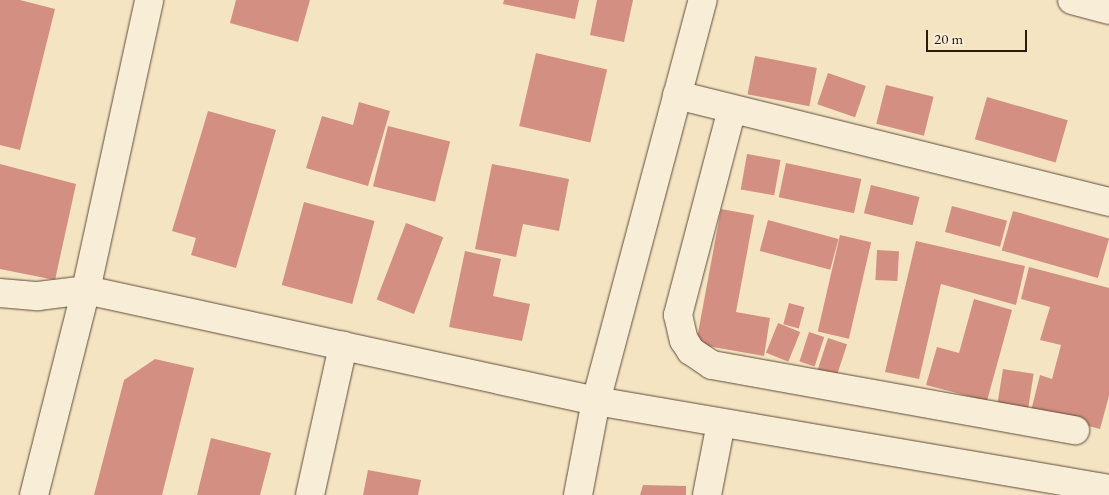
<!DOCTYPE html>
<style>
body{margin:0}
#map{position:relative;width:1109px;height:495px;overflow:hidden;background:#f5e4c2;font-family:"EB Garamond",serif}
div>[style]{position:absolute}
.building>*{inset:0;background:#d38f81;transform-origin:0 0}
.roads{filter:drop-shadow(0 0 1px #5e4d3a) drop-shadow(0 0 1px #5e4d3a)}
.street>*{height:28px;margin:-14px;padding:0 14px;transform-origin:14px;border-radius:14px;background:#f8edd7}
span{translate:-50% -50%;white-space:nowrap;text-align:center;line-height:1.15;-webkit-text-stroke:5px #f8edd7;paint-order:stroke}
.scale{position:absolute;left:926px;top:30px;width:101px;height:22px;box-sizing:border-box;border:2px solid #2c1b0d;border-top:0;padding-left:6px;font-size:15px;line-height:18px;white-space:nowrap;color:#2c1b0d;-webkit-text-stroke:4px #f8edd7;paint-order:stroke}
</style>
<div id="map">
<div class="building">
<div style="clip-path:polygon(0 0,20px 0,55px 9px,20px 150px,0 145px)"></div>
<div style="clip-path:polygon(236px 0,310px 0,298px 42px,230px 23px)"></div>
<div style="clip-path:polygon(504px 0,579px 0,575px 19px,503px 4px)"></div>
<div style="clip-path:polygon(597px 0,633px 0,624px 42px,590px 35px)"></div>
<div style="left:536px;top:53px;width:73px;height:75px;rotate:13deg"></div>
<div style="left:755px;top:56px;width:63px;height:39px;rotate:11deg"></div>
<div style="left:828px;top:73px;width:40px;height:33px;rotate:19deg"></div>
<div style="left:886px;top:85px;width:49px;height:40px;rotate:14deg"></div>
<div style="left:987px;top:97px;width:84px;height:44px;rotate:16deg"></div>
<div style="clip-path:polygon(359px 102px,390px 111px,368px 186px,306px 168px,322px 116px,353px 125px)"></div>
<div style="clip-path:polygon(208px 111px,276px 130px,236px 268px,191px 255px,196px 238px,172px 231px)"></div>
<div style="left:388px;top:126px;width:64px;height:62px;rotate:14deg"></div>
<div style="left:747px;top:154px;width:34px;height:36px;rotate:10deg"></div>
<div style="left:786px;top:163px;width:77px;height:35px;rotate:12deg"></div>
<div style="clip-path:polygon(0 164px,76px 184px,55px 280px,0 269px)"></div>
<div style="clip-path:polygon(492px 164px,569px 179px,559px 231px,523px 224px,516px 257px,475px 249px)"></div>
<div style="left:871px;top:185px;width:50px;height:29px;rotate:14deg"></div>
<div style="left:304px;top:202px;width:73px;height:86px;rotate:15deg"></div>
<div style="left:952px;top:206px;width:57px;height:27px;rotate:15deg"></div>
<div style="clip-path:polygon(721px 209px,754px 215px,736px 312px,770px 318px,764px 356px,696px 344px)"></div>
<div style="left:1013px;top:211px;width:100px;height:41px;rotate:16deg"></div>
<div style="left:768px;top:220px;width:73px;height:32px;rotate:15deg"></div>
<div style="left:406px;top:223px;width:40px;height:82px;rotate:21deg"></div>
<div style="left:840px;top:235px;width:32px;height:99px;rotate:13deg"></div>
<div style="clip-path:polygon(916px 241px,1025px 266px,1016px 305px,941px 284px,919px 379px,885px 372px)"></div>
<div style="left:877px;top:250px;width:22px;height:30px;rotate:3deg"></div>
<div style="clip-path:polygon(465px 251px,501px 259px,493px 296px,530px 304px,522px 341px,449px 327px)"></div>
<div style="clip-path:polygon(1029px 267px,1109px 288px,1109px 396px,1100px 429px,1031px 411px,1040px 375px,1052px 379px,1061px 345px,1040px 340px,1050px 307px,1021px 299px)"></div>
<div style="clip-path:polygon(974px 299px,1012px 310px,987px 401px,926px 385px,937px 347px,959px 353px)"></div>
<div style="left:789px;top:303px;width:16px;height:22px;rotate:15deg"></div>
<div style="left:778px;top:323px;width:24px;height:32px;rotate:22deg"></div>
<div style="left:809px;top:332px;width:16px;height:31px;rotate:18deg"></div>
<div style="left:828px;top:338px;width:20px;height:33px;rotate:18deg"></div>
<div style="clip-path:polygon(155px 359px,194px 368px,162px 495px,94px 495px,124px 380px)"></div>
<div style="left:1003px;top:369px;width:31px;height:34px;rotate:9deg"></div>
<div style="clip-path:polygon(211px 438px,271px 453px,260px 495px,197px 495px)"></div>
<div style="clip-path:polygon(368px 470px,421px 480px,418px 495px,363px 495px)"></div>
<div style="clip-path:polygon(643px 485px,686px 486px,686px 495px,640px 495px)"></div>
</div>
<div class="roads">
<div class="street">
<div style="left:1072px;top:0;width:38px;rotate:15deg"></div>
<div style="left:677px;top:95px;width:445px;rotate:13.9deg"></div>
<div style="left:732px;top:109px;width:213px;rotate:104.7deg"></div>
<div style="left:678px;top:315px;width:26px;rotate:77deg"></div>
<div style="left:684px;top:340px;width:13px;rotate:58deg"></div>
<div style="left:691px;top:351px;width:25px;rotate:34deg"></div>
<div style="left:712px;top:365px;width:369px;rotate:10.2deg"></div>
<div style="left:0;top:293px;width:38px;rotate:5deg"></div>
<div style="left:38px;top:296px;width:48px;rotate:-7.1deg"></div>
<div style="left:86px;top:290px;width:522px;rotate:12.28deg"></div>
<div style="left:596px;top:401px;width:520px;rotate:9.73deg"></div>
<div style="left:34px;top:495px;width:211px;rotate:-75.8deg"></div>
<div style="left:86px;top:290px;width:297px;rotate:-77.7deg"></div>
<div style="left:310px;top:495px;width:153px;rotate:-77.5deg"></div>
<div style="left:578px;top:495px;width:96px;rotate:-79.2deg"></div>
<div style="left:596px;top:401px;width:415px;rotate:-75.1deg"></div>
<div style="left:707px;top:495px;width:73px;rotate:-79deg"></div>
</div>
</div>
<div class="scale">20 m</div>
</div>
